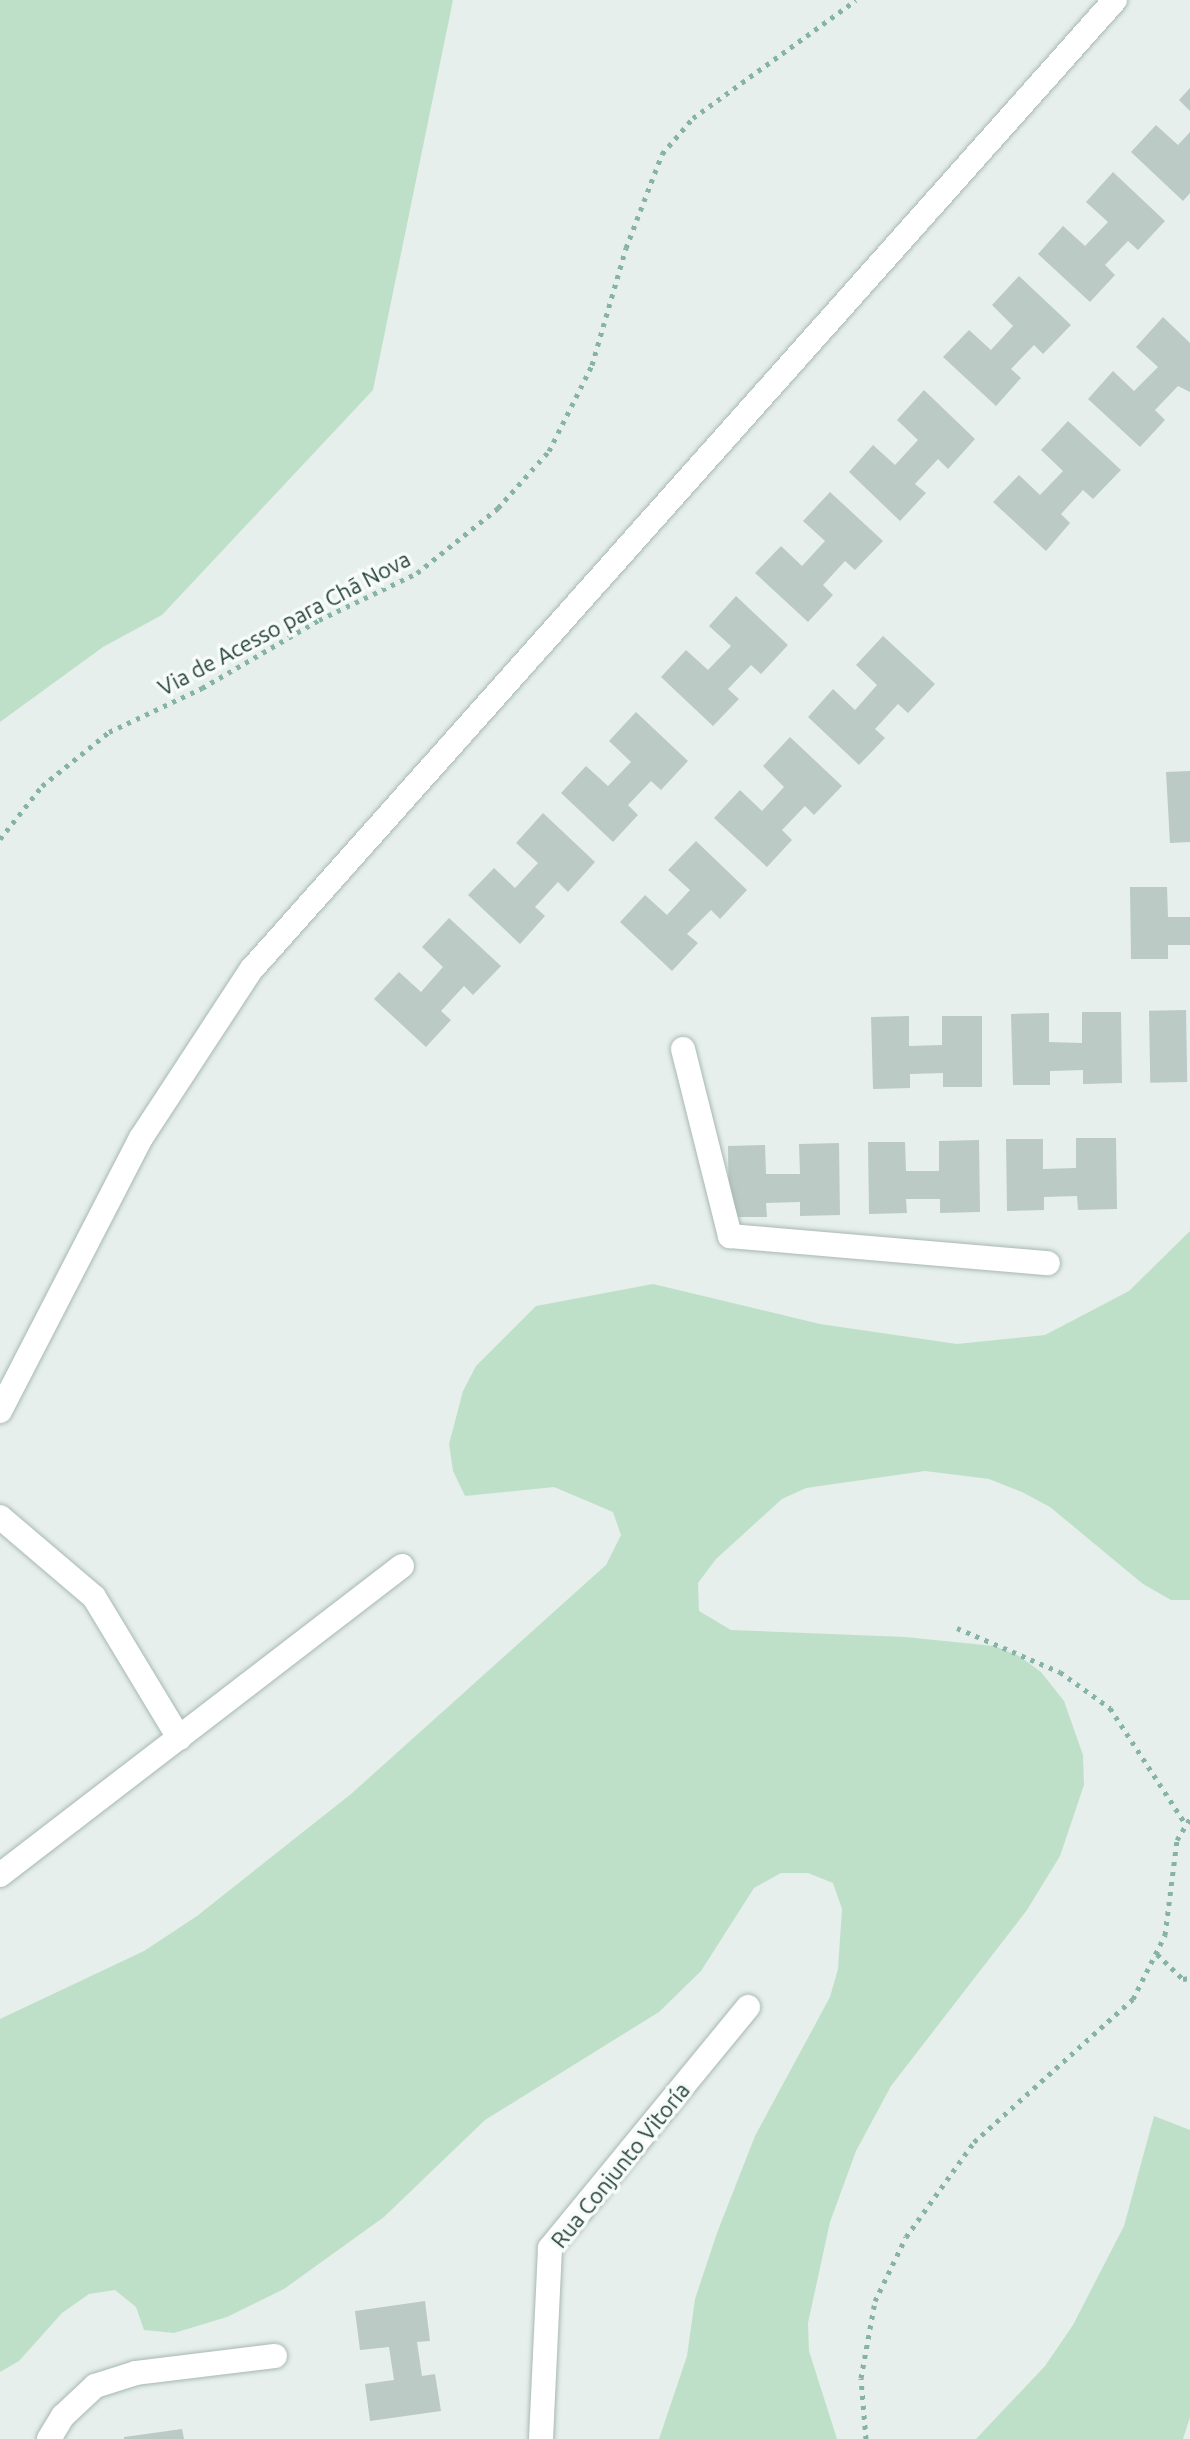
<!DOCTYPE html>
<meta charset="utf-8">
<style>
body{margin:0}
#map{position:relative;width:1190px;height:2439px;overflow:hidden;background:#e6efeb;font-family:Ubuntu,sans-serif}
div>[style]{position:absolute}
.green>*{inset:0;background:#bfe0c8}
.building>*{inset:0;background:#bbcac4;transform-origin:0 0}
.path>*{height:5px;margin-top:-2.5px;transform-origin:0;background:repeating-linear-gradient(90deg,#86b3a5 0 4px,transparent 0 10px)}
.roads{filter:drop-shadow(0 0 2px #a8b8b2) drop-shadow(0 0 2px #a8b8b2)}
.minor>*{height:24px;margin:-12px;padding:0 12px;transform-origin:12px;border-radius:12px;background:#fff}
span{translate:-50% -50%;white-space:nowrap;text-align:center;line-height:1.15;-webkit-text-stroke:7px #f7fbf9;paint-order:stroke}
.street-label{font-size:22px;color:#24423a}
</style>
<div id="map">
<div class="green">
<div style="clip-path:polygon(0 0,453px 0,373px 390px,162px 615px,103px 647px,0 722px)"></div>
<div style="clip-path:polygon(1190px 1231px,1190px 1600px,1171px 1600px,1143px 1584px,1050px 1507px,1022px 1492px,989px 1479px,925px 1471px,806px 1488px,782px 1499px,716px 1559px,698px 1583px,699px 1611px,731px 1630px,905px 1637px,994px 1646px,1019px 1656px,1041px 1672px,1064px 1701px,1083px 1755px,1084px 1785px,1060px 1856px,1027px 1910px,891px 2086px,856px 2151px,830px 2222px,808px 2323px,809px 2351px,837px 2439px,659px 2439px,687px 2356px,695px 2299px,717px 2233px,755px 2136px,830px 1997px,838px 1969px,842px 1909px,833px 1883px,808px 1873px,781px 1873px,754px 1888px,701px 1971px,659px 2012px,485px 2120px,384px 2217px,284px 2289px,227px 2317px,174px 2333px,144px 2330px,136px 2307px,115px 2290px,89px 2294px,62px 2313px,19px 2361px,0 2372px,0 2019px,144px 1951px,197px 1916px,351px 1794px,606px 1565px,621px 1535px,613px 1512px,554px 1487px,465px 1496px,453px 1471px,449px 1444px,463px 1391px,476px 1366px,536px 1306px,653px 1284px,820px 1324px,957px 1344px,1045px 1335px,1129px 1291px)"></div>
<div style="clip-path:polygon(1154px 2116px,1190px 2130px,1190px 2417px,1183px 2439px,976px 2439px,1045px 2366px,1073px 2325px,1124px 2226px)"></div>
</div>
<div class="building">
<div style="clip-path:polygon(1190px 88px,1190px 111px,1179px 100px)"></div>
<div style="clip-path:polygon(1156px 125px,1178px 145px,1190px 132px,1190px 193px,1183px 201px,1131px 152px)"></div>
<div style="clip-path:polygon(1113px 172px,1165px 221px,1138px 250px,1128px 241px,1105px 265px,1115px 275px,1090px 302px,1038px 254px,1063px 226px,1085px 246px,1108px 222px,1086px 202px)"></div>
<div style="clip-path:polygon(1019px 276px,1071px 325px,1043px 354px,1034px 345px,1011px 369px,1021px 378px,996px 406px,943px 357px,969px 330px,991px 350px,1013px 326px,992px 305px)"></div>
<div style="clip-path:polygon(1163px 317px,1190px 343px,1190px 392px,1178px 386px,1155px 410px,1165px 420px,1140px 447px,1088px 399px,1113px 371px,1134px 391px,1158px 367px,1136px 347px)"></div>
<div style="clip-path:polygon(924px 390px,975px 439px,948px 469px,938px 459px,915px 484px,926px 493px,900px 521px,849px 472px,873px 445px,895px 465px,918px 440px,897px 420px)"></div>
<div style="clip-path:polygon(1068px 421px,1121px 470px,1093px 499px,1083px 490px,1061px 514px,1070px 523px,1046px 551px,993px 502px,1019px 475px,1040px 495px,1063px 471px,1041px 450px)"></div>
<div style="clip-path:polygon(830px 492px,883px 541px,855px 570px,845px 561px,823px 585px,833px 595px,808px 622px,755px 573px,781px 546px,802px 566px,825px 541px,803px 521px)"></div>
<div style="clip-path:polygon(736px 596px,788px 645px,761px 674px,751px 665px,728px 689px,739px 699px,713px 726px,661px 677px,686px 650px,708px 670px,731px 646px,709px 626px)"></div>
<div style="clip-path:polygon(883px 636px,935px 684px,908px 713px,898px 704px,875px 729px,885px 738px,859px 765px,808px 717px,833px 689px,855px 710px,877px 685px,856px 665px)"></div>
<div style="clip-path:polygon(636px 712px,688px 761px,661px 790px,651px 781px,628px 805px,638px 815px,613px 842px,561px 793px,586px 766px,608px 786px,631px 762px,609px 741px)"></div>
<div style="clip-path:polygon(790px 737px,842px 786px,814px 815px,805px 806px,782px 830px,792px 840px,767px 867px,714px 818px,740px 790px,762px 811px,784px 787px,763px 766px)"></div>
<div style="clip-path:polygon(1190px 771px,1190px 842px,1170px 843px,1166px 772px)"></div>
<div style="clip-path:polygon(543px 813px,595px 862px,568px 892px,558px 882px,535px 907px,545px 916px,520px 944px,468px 895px,494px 868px,515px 888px,538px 863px,516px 843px)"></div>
<div style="clip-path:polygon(696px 841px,747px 890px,720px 919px,711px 910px,687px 934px,698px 943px,672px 971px,620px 922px,645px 895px,667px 915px,690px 890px,668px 870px)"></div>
<div style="clip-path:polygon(1130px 887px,1167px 887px,1168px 917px,1190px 917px,1190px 945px,1168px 945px,1168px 959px,1131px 959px)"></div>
<div style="clip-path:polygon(449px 918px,501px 966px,473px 995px,464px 986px,441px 1011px,451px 1020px,426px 1047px,374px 999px,399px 972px,421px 992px,443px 967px,422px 947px)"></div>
<div style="left:1186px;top:1010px;width:72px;height:37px;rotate:89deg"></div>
<div style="clip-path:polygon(1082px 1012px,1121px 1012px,1122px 1083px,1083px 1084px,1083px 1070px,1050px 1071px,1050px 1085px,1013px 1085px,1011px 1014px,1049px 1013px,1049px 1042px,1082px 1043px)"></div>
<div style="clip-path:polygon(909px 1016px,909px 1046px,942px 1045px,942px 1016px,982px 1016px,982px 1087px,943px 1087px,943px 1073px,910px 1074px,910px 1088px,873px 1089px,871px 1017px)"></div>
<div style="clip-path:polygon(1076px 1138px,1116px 1138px,1117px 1209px,1078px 1210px,1077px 1196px,1044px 1197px,1044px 1210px,1007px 1211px,1006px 1139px,1043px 1139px,1043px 1169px,1076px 1168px)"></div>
<div style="clip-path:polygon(979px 1140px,980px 1212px,940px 1213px,940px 1199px,906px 1199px,907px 1213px,869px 1214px,868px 1142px,905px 1142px,906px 1171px,939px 1171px,939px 1141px)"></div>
<div style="clip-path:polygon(839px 1143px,840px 1215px,800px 1216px,800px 1202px,766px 1203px,767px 1217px,729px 1217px,728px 1146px,765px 1145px,766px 1174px,800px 1174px,799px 1144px)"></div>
<div style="clip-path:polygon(425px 2301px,430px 2341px,417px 2342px,422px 2376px,435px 2374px,441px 2411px,370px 2421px,365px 2384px,394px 2380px,389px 2347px,360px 2350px,355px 2311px)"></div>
<div style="clip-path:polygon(182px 2429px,184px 2439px,124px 2439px,124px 2437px)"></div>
</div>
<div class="path">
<div style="left:0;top:839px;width:68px;rotate:-51.6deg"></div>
<div style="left:42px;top:786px;width:86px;rotate:-38.9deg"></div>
<div style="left:109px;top:732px;width:103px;rotate:-25.3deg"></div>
<div style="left:202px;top:688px;width:135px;rotate:-30.2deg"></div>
<div style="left:319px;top:620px;width:109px;rotate:-25.6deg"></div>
<div style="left:417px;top:573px;width:104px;rotate:-38.7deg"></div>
<div style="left:498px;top:508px;width:76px;rotate:-48.2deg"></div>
<div style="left:549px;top:451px;width:96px;rotate:-63.4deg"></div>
<div style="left:592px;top:365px;width:122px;rotate:-73.8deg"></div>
<div style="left:626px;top:248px;width:101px;rotate:-69deg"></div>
<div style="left:662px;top:154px;width:48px;rotate:-49.3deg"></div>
<div style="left:693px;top:118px;width:201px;rotate:-35.9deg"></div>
<div style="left:957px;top:1628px;width:112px;rotate:23.1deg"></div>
<div style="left:1060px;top:1672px;width:62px;rotate:35.8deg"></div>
<div style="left:1110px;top:1708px;width:137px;rotate:56.9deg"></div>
<div style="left:1157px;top:1954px;width:36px;rotate:44deg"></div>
<div style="left:1183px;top:1979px;width:7px;rotate:-8deg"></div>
<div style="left:866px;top:2439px;width:61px;rotate:-94.7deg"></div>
<div style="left:861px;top:2378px;width:78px;rotate:-79.7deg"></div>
<div style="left:875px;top:2301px;width:71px;rotate:-64.2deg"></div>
<div style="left:906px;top:2237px;width:117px;rotate:-54.4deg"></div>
<div style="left:974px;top:2142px;width:214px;rotate:-42deg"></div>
<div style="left:1133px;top:1999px;width:72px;rotate:-63.4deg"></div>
<div style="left:1165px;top:1935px;width:96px;rotate:-82.8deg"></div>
<div style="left:1177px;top:1840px;width:26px;rotate:-59deg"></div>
</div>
<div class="roads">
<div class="minor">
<div style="left:683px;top:1049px;width:193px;rotate:75.9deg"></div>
<div style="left:730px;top:1236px;width:319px;rotate:4.9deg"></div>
<div style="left:0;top:1411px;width:307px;rotate:-62.7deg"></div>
<div style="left:141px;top:1138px;width:201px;rotate:-56.8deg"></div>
<div style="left:251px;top:970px;width:1299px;rotate:-48.31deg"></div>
<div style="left:0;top:1517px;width:123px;rotate:40.4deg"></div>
<div style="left:94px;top:1597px;width:165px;rotate:58.9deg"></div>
<div style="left:0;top:1875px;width:507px;rotate:-37.55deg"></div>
<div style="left:49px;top:2439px;width:27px;rotate:-59deg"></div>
<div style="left:63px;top:2416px;width:44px;rotate:-43.2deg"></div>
<div style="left:95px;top:2386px;width:43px;rotate:-17.6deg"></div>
<div style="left:136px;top:2373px;width:140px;rotate:-7deg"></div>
<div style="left:541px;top:2439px;width:191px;rotate:-87.3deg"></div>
<div style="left:550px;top:2248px;width:312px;rotate:-50.6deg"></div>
</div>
</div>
<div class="street-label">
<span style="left:284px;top:623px;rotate:-28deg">Via de Acesso para Chã Nova</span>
<span style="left:620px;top:2165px;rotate:-51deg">Rua Conjunto Vitoría</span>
</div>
</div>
